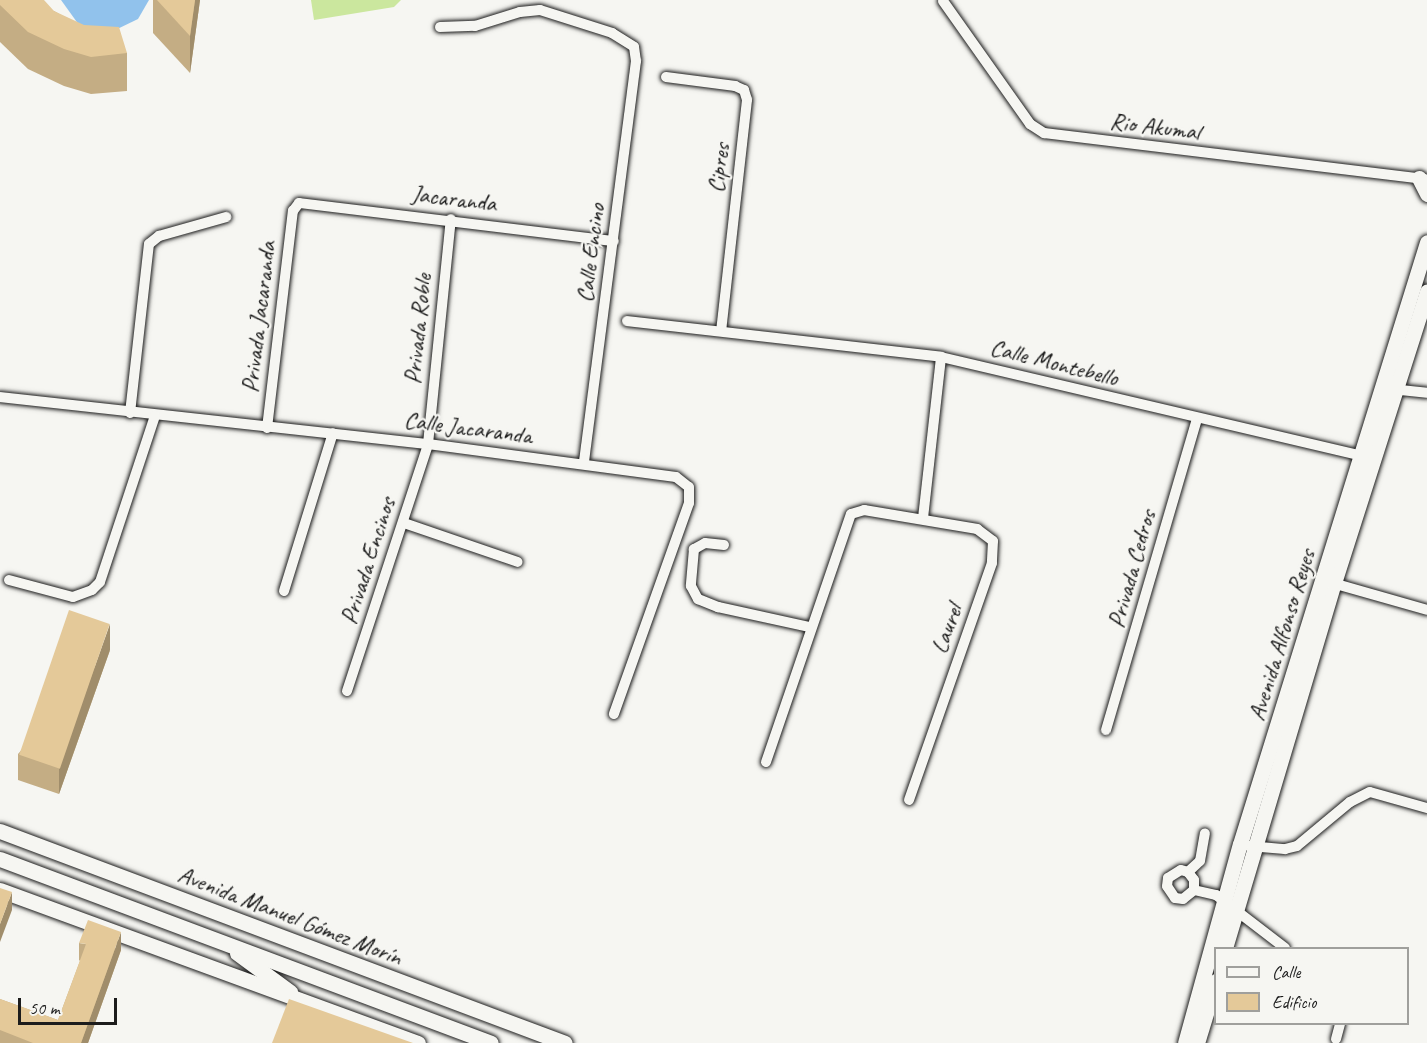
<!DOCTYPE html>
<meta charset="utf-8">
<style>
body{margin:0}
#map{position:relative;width:1427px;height:1043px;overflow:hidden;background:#f6f6f2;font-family:Caveat,sans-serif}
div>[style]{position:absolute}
.green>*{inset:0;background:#cbe79e}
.water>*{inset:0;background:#91c2ec}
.roads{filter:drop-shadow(0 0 2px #1c1c1c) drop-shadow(0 0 2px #1c1c1c)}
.street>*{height:10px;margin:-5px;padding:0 5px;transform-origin:5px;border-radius:5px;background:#f6f6f2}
.secondary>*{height:15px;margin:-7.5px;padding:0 7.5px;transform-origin:7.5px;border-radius:7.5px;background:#f6f6f2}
.wall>*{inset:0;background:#c4ad84}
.shaded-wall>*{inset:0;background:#a08d6b}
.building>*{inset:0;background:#e4c999;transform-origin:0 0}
span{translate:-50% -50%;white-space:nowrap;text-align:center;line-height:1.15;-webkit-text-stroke:4.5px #f6f6f2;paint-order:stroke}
.street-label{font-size:24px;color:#1c1c1c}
.legend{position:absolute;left:1214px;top:947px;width:195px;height:78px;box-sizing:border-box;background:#f6f6f2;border:2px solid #9f9f9c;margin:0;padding:8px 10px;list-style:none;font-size:18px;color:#1c1c1c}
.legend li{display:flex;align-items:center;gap:12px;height:30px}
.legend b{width:30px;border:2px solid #9f9f9c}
.scale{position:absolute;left:18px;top:998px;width:99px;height:27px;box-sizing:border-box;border:3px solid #1c1c1c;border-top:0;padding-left:8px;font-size:18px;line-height:21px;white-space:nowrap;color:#1c1c1c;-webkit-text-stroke:4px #f6f6f2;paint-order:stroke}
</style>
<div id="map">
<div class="green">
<div style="clip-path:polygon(311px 0,401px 0,394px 7px,314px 20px)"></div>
</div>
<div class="water">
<div style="clip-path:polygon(61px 0,149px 0,138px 19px,109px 33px,79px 25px)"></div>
</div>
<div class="roads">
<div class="street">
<div style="left:943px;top:1px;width:151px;rotate:54.7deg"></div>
<div style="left:1030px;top:124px;width:17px;rotate:33deg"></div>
<div style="left:1044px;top:133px;width:383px;rotate:6.9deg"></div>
<div style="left:440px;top:27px;width:35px;rotate:-2deg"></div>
<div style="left:475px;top:26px;width:47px;rotate:-17.3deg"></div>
<div style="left:520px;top:12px;width:20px;rotate:-6deg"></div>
<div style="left:540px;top:10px;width:76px;rotate:17.7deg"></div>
<div style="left:612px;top:33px;width:26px;rotate:32deg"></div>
<div style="left:634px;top:47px;width:14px;rotate:82deg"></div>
<div style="left:636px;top:61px;width:405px;rotate:97.4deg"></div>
<div style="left:666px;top:77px;width:70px;rotate:7.4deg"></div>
<div style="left:735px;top:86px;width:10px;rotate:24deg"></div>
<div style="left:744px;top:90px;width:10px;rotate:73deg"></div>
<div style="left:747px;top:100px;width:231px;rotate:96.4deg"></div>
<div style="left:627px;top:321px;width:316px;rotate:6.5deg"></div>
<div style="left:941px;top:357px;width:438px;rotate:13.2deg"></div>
<div style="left:1391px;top:389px;width:36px;rotate:6deg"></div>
<div style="left:0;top:397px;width:431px;rotate:6.3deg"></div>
<div style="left:428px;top:444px;width:250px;rotate:7.6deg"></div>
<div style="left:676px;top:477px;width:16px;rotate:38deg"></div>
<div style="left:689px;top:487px;width:16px;rotate:90deg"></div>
<div style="left:689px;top:503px;width:224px;rotate:109.6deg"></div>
<div style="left:130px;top:413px;width:170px;rotate:-83.6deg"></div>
<div style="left:149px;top:244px;width:13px;rotate:-39deg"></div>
<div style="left:159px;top:236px;width:70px;rotate:-15.8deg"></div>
<div style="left:267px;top:428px;width:219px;rotate:-83.2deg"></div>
<div style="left:293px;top:211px;width:10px;rotate:-53deg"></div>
<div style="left:299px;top:203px;width:317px;rotate:6.9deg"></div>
<div style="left:923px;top:518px;width:162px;rotate:-83.6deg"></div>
<div style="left:404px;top:523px;width:120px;rotate:18.9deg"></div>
<div style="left:724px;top:545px;width:19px;rotate:-174deg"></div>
<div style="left:705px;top:543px;width:13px;rotate:151deg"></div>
<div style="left:694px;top:549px;width:37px;rotate:95deg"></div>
<div style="left:691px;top:586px;width:15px;rotate:62deg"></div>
<div style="left:698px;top:599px;width:22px;rotate:22deg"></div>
<div style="left:718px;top:607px;width:94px;rotate:12.3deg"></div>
<div style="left:9px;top:580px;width:66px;rotate:14.9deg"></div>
<div style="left:73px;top:597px;width:20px;rotate:-20deg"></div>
<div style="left:92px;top:590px;width:11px;rotate:-45deg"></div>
<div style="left:100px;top:582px;width:175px;rotate:-71.7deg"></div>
<div style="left:1329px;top:582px;width:102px;rotate:15.9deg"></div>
<div style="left:284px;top:591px;width:165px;rotate:-72.8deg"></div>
<div style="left:347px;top:691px;width:260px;rotate:-71.8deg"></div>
<div style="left:428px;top:444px;width:226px;rotate:-84.2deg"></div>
<div style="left:1106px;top:730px;width:324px;rotate:-73.7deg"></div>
<div style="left:766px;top:762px;width:262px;rotate:-71.1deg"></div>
<div style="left:851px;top:514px;width:14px;rotate:-17deg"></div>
<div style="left:864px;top:510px;width:115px;rotate:9.5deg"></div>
<div style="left:977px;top:529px;width:20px;rotate:37deg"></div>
<div style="left:993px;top:541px;width:22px;rotate:93deg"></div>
<div style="left:992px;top:563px;width:251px;rotate:109.3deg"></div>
<div style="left:1249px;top:846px;width:36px;rotate:5deg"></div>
<div style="left:1285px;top:849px;width:12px;rotate:-14deg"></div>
<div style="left:1297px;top:846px;width:69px;rotate:-39.7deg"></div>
<div style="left:1350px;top:802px;width:22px;rotate:-27deg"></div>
<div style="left:1370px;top:792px;width:59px;rotate:15.7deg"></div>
<div style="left:1188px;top:872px;width:10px;rotate:53deg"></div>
<div style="left:1194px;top:880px;width:10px;rotate:90deg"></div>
<div style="left:1194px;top:890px;width:14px;rotate:141deg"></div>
<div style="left:1183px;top:899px;width:8px;rotate:-173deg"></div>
<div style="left:1175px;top:898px;width:14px;rotate:-124deg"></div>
<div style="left:1167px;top:886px;width:8px;rotate:-83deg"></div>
<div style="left:1168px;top:878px;width:15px;rotate:-32deg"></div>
<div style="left:1181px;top:870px;width:7px;rotate:16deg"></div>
<div style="left:1188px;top:872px;width:16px;rotate:-43deg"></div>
<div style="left:1200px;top:861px;width:28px;rotate:-80deg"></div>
<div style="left:1194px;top:890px;width:23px;rotate:13deg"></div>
<div style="left:1216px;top:895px;width:87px;rotate:37.5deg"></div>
<div style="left:1336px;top:1039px;width:16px;rotate:-75deg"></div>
</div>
<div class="secondary">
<div style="left:1419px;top:178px;width:18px;rotate:63deg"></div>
<div style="left:0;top:831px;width:603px;rotate:20.57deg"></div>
<div style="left:0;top:859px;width:524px;rotate:20.54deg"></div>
<div style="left:0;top:890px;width:445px;rotate:20.1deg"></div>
<div style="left:1225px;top:948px;width:381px;rotate:-73.4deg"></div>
<div style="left:1334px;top:583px;width:306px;rotate:-72.3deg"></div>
<div style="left:237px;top:953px;width:66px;rotate:36.3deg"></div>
<div style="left:1185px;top:1043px;width:206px;rotate:-74.6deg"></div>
<div style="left:1240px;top:844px;width:630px;rotate:-72.74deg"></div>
<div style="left:1197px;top:1043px;width:65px;rotate:-73deg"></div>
</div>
</div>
<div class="wall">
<div style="clip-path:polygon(0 0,54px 11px,127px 53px,127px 91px,91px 94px,64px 86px,28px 69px,0 42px)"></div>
<div style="clip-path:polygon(153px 0,200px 0,190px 73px,153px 33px)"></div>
<div style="clip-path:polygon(110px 650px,59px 794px,18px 780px,18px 754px)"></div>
<div style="clip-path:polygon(79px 943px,121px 950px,88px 1043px,0 1043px,0 999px,58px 1020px,80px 961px,79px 960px)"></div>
</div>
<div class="shaded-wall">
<div style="clip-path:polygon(195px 0,200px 0,190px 73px,190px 36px)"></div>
<div style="clip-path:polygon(110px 624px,110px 650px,59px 794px,59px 767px)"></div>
<div style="clip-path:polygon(12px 892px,12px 910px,0 942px,0 924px)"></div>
<div style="clip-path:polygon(121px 932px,121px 950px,88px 1043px,81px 1043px)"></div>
</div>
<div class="building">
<div style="clip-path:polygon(0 0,44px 0,54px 11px,84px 25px,119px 27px,127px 53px,91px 57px,64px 49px,28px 32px,0 5px)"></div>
<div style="clip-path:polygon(157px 0,195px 0,190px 36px)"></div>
<div style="left:69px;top:610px;width:43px;height:153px;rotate:19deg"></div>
<div style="clip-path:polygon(0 888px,12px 892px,0 924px)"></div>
<div style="clip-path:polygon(88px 920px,121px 932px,81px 1043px,33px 1043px,0 1030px,0 999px,58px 1020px,86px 944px,79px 943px)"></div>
<div style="clip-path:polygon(289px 999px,413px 1043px,272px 1043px)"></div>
</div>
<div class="street-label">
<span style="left:1155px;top:127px;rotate:7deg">Rio Akumal</span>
<span style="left:719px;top:168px;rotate:-83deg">Cipres</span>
<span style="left:454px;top:199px;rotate:7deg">Jacaranda</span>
<span style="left:591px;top:253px;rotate:-83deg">Calle Encino</span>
<span style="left:259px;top:317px;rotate:-83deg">Privada Jacaranda</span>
<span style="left:418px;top:329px;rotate:-84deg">Privada Roble</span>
<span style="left:1054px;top:363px;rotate:14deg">Calle Montebello</span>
<span style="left:468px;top:428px;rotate:7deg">Calle Jacaranda</span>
<span style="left:368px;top:561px;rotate:-72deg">Privada Encinos</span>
<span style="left:1132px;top:569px;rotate:-74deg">Privada Cedros</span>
<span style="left:947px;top:629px;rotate:-70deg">Laurel</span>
<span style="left:1282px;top:635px;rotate:-73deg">Avenida Alfonso Reyes</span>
<span style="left:290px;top:916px;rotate:21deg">Avenida Manuel Gómez Morín</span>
</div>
<ul class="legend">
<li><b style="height:8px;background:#f6f6f2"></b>Calle</li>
<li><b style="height:16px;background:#e4c999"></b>Edificio</li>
</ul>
<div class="scale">50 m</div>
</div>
